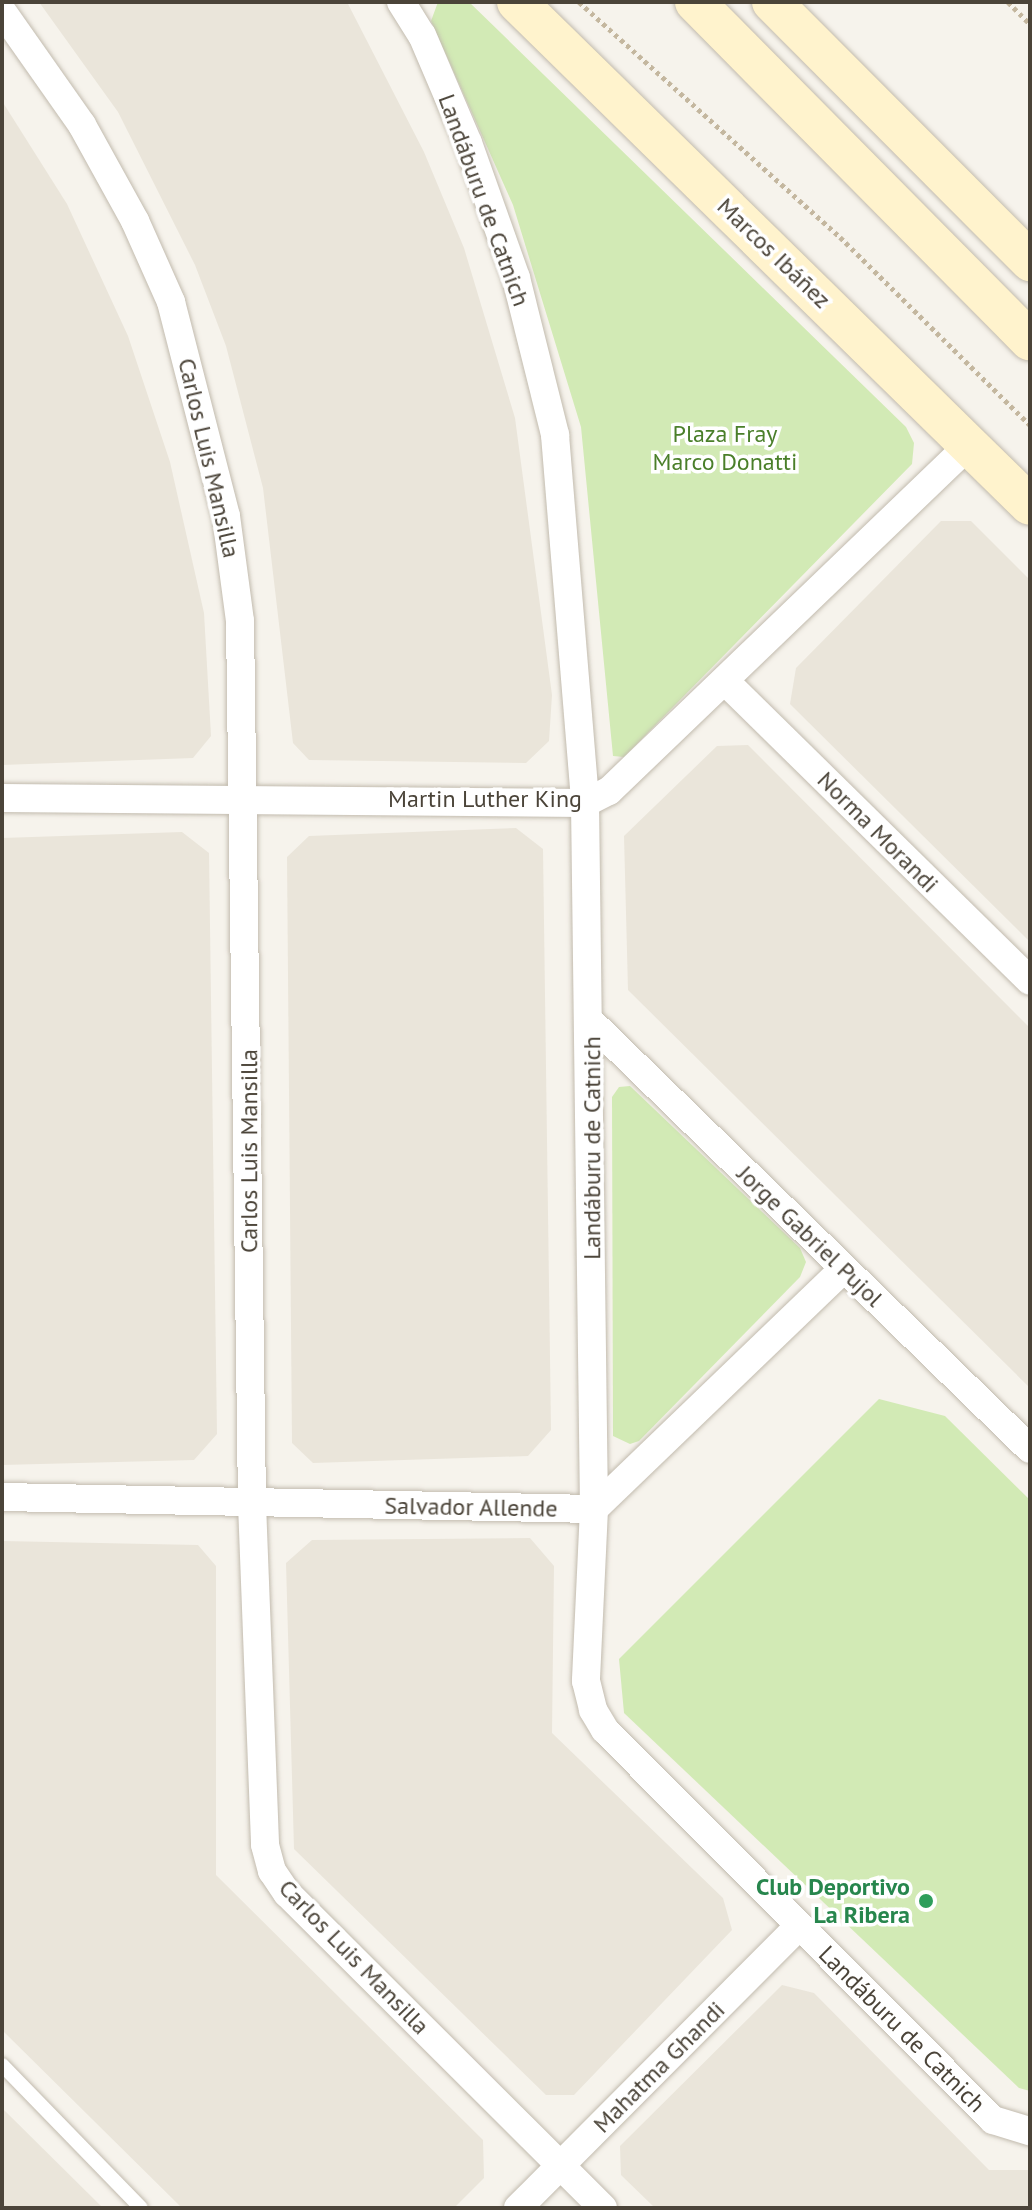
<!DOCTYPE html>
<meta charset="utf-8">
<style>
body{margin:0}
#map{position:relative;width:1032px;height:2210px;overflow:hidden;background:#f6f3ec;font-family:"PT Sans",sans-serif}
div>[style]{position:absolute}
.residential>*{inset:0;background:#eae5da}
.green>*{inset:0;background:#d2eab5}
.path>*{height:5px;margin-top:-2.5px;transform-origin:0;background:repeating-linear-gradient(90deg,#c4b79f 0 4px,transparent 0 8px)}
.roads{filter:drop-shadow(0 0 2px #c2bbae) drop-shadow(0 0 2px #c2bbae)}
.lane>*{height:14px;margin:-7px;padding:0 7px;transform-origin:7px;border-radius:7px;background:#fff}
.street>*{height:28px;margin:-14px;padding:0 14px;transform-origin:14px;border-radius:14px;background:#fff}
.secondary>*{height:40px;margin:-20px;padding:0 20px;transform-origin:20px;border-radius:20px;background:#fff3cd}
.dots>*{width:22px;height:22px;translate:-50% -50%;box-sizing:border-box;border:4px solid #fff;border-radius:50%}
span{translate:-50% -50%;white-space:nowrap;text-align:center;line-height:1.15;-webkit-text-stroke:7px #fff;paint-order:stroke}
.street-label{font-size:24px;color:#4b4439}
.park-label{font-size:24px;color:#4a7f2a}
.leisure-label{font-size:24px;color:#27864d;font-weight:700}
.right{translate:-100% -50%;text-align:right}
.frame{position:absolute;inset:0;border:4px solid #4b4439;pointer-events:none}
</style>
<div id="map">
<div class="residential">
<div style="clip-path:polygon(39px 2px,347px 2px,424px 152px,464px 248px,515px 418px,552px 695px,549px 741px,526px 763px,309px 760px,293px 743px,263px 488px,226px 346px,195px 265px,118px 112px)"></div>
<div style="clip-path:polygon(2px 101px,67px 204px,128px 336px,170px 462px,204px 613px,211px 736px,193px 758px,2px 765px)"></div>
<div style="clip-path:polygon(941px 521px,971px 521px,1030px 580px,1030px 942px,790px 704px,796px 668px)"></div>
<div style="clip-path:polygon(748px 745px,1030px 1028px,1030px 1388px,628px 990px,624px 836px,717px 746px)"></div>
<div style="clip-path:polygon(516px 828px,543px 849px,551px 1430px,528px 1456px,313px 1463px,292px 1443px,287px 857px,309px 836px)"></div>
<div style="clip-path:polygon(182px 832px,209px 853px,217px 1434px,194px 1460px,2px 1465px,2px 838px)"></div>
<div style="clip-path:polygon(530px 1538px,554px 1566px,552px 1733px,723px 1898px,732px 1930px,574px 2095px,546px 2095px,294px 1849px,286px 1563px,312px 1540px)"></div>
<div style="clip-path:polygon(2px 1541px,198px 1545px,216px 1566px,216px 1875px,483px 2140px,484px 2178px,454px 2208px,182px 2208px,2px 2030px)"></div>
<div style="clip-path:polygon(782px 1985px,814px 1993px,989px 2170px,1030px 2170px,1030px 2208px,655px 2208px,621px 2175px,620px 2146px)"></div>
<div style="clip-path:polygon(2px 2108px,103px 2208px,2px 2208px)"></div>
</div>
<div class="green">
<div style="clip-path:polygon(438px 2px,469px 2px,906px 427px,914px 443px,912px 464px,624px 757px,613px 756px,581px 427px,513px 205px,431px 21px)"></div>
<div style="clip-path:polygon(630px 1086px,800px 1248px,806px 1262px,800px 1277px,639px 1441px,630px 1444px,613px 1436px,612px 1097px,619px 1087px)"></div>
<div style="clip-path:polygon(879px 1399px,945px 1416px,1030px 1500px,1030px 2091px,1019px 2088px,624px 1713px,619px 1659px)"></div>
</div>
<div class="path">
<div style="left:579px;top:2px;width:351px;rotate:42deg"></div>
<div style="left:840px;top:237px;width:267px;rotate:44.7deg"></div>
<div style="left:1008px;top:2px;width:31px;rotate:45deg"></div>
</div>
<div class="roads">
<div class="lane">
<div style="left:2px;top:2065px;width:199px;rotate:45.8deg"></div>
</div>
<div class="street">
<div style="left:401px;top:2px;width:39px;rotate:58deg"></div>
<div style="left:422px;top:35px;width:117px;rotate:66.9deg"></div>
<div style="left:468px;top:143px;width:143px;rotate:70.4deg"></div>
<div style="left:516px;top:278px;width:162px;rotate:76deg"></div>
<div style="left:555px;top:435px;width:369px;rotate:85.3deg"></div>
<div style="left:585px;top:803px;width:706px;rotate:89.27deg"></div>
<div style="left:594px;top:1509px;width:172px;rotate:92.7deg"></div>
<div style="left:586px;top:1681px;width:30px;rotate:76deg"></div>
<div style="left:593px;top:1710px;width:23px;rotate:59deg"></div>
<div style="left:605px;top:1730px;width:550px;rotate:45.15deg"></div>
<div style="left:993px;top:2120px;width:39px;rotate:17deg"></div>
<div style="left:2px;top:11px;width:139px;rotate:54.9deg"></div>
<div style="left:82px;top:125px;width:110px;rotate:61.1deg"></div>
<div style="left:135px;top:221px;width:89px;rotate:66deg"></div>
<div style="left:171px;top:302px;width:221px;rotate:75.6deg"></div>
<div style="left:226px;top:516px;width:106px;rotate:82.4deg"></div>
<div style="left:240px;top:621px;width:883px;rotate:89.22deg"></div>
<div style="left:252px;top:1504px;width:341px;rotate:87.8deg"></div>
<div style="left:265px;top:1845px;width:27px;rotate:75deg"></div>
<div style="left:272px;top:1871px;width:27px;rotate:56deg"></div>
<div style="left:287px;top:1893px;width:446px;rotate:44.9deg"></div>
<div style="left:726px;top:682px;width:426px;rotate:44.5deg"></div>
<div style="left:2px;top:798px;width:583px;rotate:0.49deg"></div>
<div style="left:585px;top:803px;width:27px;rotate:-27deg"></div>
<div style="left:609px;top:791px;width:501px;rotate:-43.87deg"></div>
<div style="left:591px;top:1022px;width:612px;rotate:44.21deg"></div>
<div style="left:2px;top:1497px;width:592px;rotate:1.16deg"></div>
<div style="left:594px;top:1509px;width:346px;rotate:-43.9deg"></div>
<div style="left:518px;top:2208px;width:398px;rotate:-45.1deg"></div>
</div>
<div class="secondary">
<div style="left:517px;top:2px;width:718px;rotate:44.44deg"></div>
<div style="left:695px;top:2px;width:476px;rotate:45.3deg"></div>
<div style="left:772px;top:2px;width:366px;rotate:45.1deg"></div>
</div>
</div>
<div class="dots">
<div style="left:926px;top:1901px;background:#2e9e5b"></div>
</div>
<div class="street-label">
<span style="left:484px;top:200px;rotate:70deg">Landáburu de Catnich</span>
<span style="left:774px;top:253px;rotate:44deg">Marcos Ibáñez</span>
<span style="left:209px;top:458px;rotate:77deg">Carlos Luis Mansilla</span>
<span style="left:485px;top:799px">Martin Luther King</span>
<span style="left:878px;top:832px;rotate:45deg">Norma Morandi</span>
<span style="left:592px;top:1148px;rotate:-90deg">Landáburu de Catnich</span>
<span style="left:249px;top:1151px;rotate:-90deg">Carlos Luis Mansilla</span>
<span style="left:810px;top:1236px;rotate:44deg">Jorge Gabriel Pujol</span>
<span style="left:471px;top:1507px;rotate:1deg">Salvador Allende</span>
<span style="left:354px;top:1957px;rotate:46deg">Carlos Luis Mansilla</span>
<span style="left:902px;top:2029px;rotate:45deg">Landáburu de Catnich</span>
<span style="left:659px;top:2067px;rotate:-45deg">Mahatma Ghandi</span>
</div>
<div class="park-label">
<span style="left:725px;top:448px">Plaza Fray<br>Marco Donatti</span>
</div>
<div class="leisure-label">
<span class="right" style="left:910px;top:1901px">Club Deportivo<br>La Ribera</span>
</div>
<div class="frame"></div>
</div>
